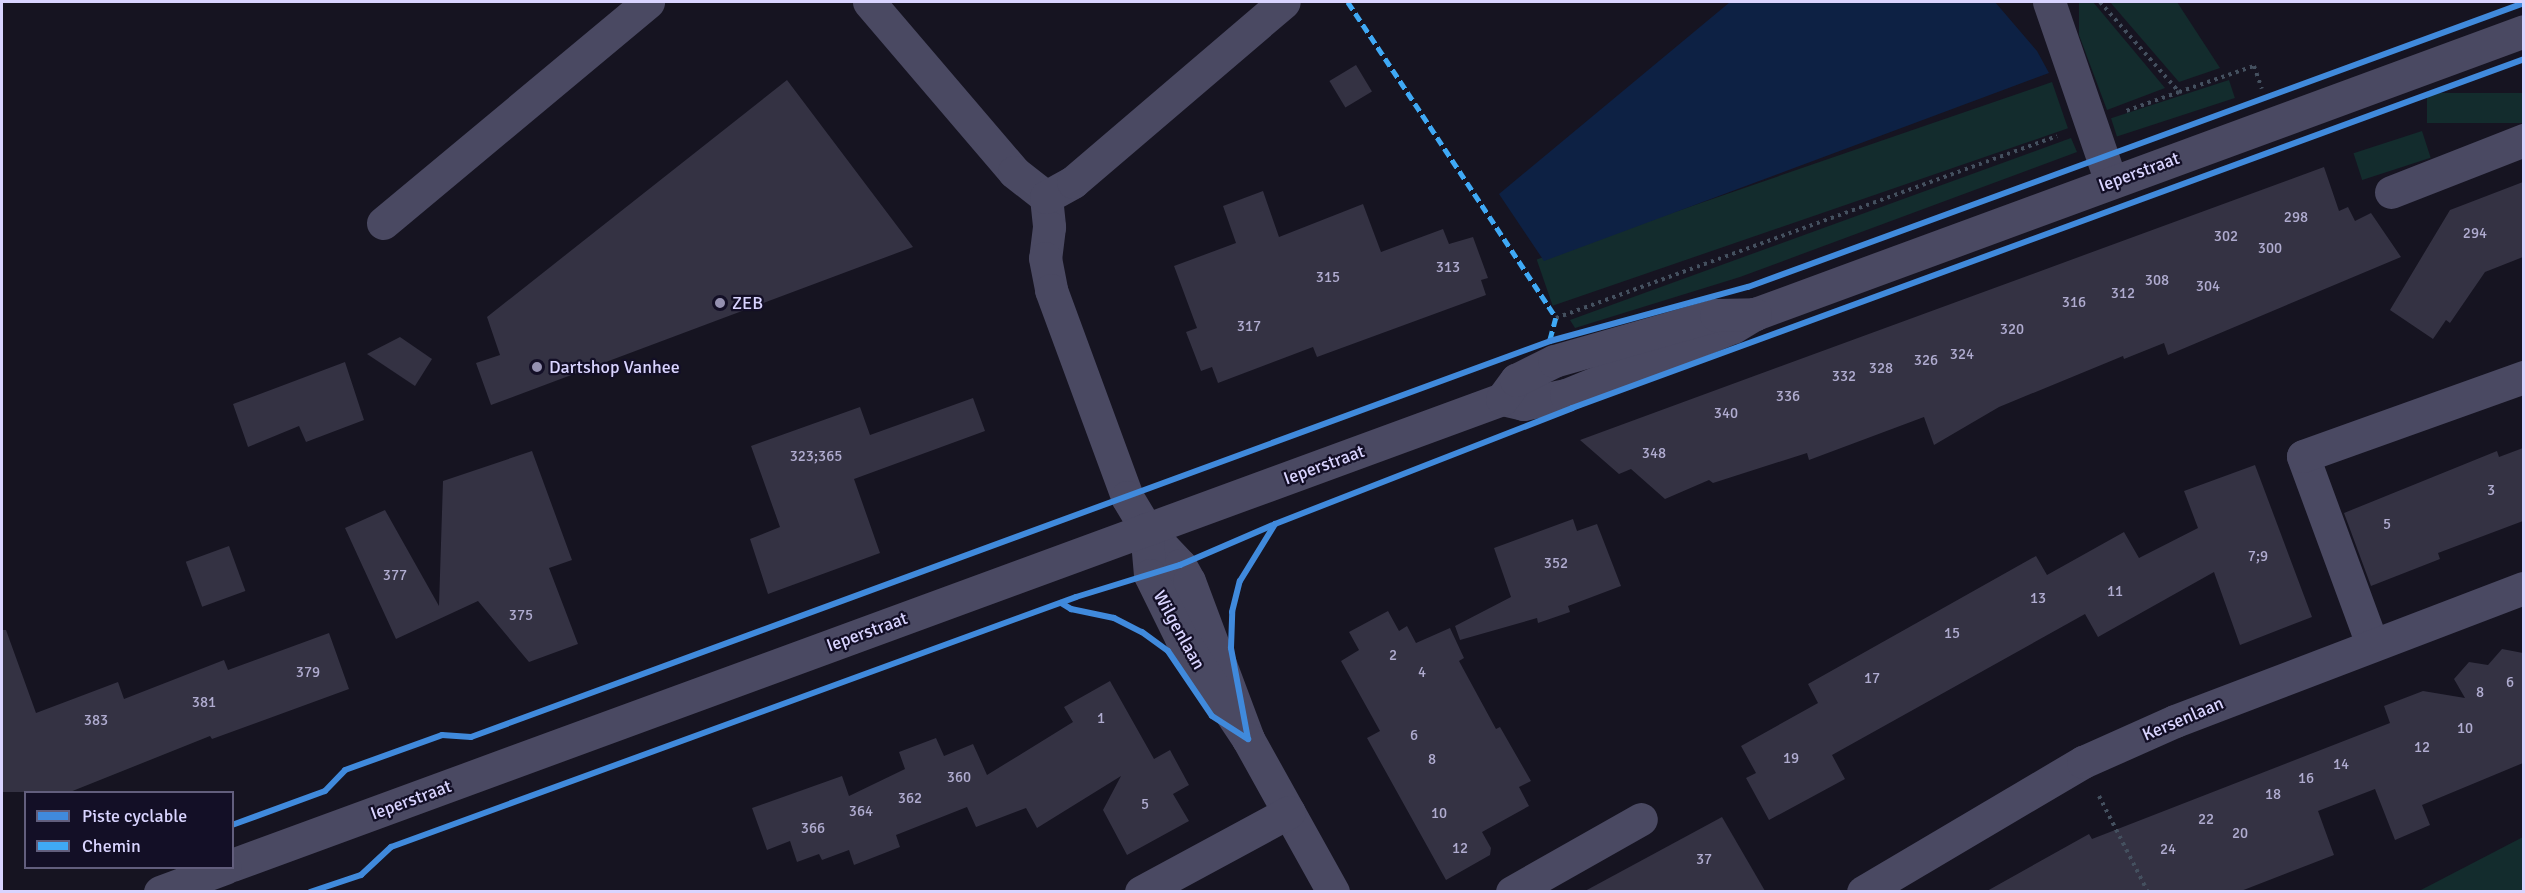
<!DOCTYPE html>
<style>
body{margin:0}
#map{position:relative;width:2525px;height:893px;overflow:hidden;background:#161421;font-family:Signika,sans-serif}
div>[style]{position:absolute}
.green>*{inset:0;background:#132c2d;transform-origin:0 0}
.water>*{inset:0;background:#0d2144}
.building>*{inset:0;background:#343243;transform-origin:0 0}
.path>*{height:4px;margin-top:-2px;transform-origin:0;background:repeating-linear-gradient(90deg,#44505f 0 3px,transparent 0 7.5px)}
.minor>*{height:33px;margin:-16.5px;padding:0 16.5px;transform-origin:16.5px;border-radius:16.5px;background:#4a4962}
.quiet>*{height:4.5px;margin-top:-2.25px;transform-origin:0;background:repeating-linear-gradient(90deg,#3fa9f5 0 9px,transparent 0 13.5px)}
.cycleway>*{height:6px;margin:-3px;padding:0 3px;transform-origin:3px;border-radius:3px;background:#408adc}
.dots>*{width:16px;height:16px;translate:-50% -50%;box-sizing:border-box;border:3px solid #130f26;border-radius:50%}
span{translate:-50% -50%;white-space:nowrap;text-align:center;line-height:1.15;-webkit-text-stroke:4.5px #130f26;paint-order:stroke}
.number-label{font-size:15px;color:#b0acd0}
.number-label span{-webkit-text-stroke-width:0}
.street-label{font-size:18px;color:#d9d4ff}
.poi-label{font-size:18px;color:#d9d4ff}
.left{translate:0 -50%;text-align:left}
.frame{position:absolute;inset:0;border:3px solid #d9d4ff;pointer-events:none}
.legend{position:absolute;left:24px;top:791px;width:210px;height:78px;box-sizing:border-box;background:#130f26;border:2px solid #625e7d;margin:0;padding:8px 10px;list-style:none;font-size:18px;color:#d9d4ff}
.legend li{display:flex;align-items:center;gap:12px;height:30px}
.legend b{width:30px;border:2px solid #625e7d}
</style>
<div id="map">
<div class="green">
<div style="clip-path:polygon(2079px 2px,2093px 2px,2165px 88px,2107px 110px,2079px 35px)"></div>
<div style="clip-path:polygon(2110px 2px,2177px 2px,2220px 68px,2179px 82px)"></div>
<div style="left:2229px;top:80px;width:19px;height:124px;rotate:72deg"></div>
<div style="left:2052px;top:82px;width:49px;height:545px;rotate:71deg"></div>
<div style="left:2523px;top:93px;width:30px;height:96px;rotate:90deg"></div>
<div style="left:2422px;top:131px;width:28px;height:72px;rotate:72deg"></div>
<div style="clip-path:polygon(2071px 138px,2077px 152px,1740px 277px,1575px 328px,1570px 320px)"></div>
<div style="clip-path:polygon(2523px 837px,2523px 891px,2419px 891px)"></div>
</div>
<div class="water">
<div style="clip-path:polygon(1730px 2px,1995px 2px,2037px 51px,2049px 73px,1544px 261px,1499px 194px)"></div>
</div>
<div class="building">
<div style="left:1356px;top:65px;width:31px;height:31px;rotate:59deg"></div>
<div style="clip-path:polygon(787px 80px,913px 247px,491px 405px,476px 363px,500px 355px,487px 317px)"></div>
<div style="clip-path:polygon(2324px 167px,2339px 211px,2348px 207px,2355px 221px,2371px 213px,2401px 257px,2168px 355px,2164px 343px,2124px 359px,2123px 356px,1999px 407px,1934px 445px,1924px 417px,1809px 460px,1807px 453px,1713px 483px,1709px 480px,1665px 499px,1631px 469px,1619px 474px,1580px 440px)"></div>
<div style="clip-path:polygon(2523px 182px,2523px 257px,2485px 272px,2450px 323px,2446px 320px,2433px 339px,2390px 310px,2450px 210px)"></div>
<div style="clip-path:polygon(1263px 191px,1279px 237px,1363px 204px,1381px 252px,1443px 229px,1449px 244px,1473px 237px,1488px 278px,1481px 280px,1486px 295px,1317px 357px,1313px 347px,1218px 383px,1212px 367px,1201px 371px,1186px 332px,1197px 328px,1174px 266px,1236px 243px,1223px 206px)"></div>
<div style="clip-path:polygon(400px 337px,432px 359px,415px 386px,367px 354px)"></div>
<div style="clip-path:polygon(345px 362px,364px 420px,306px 442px,299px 426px,248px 447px,233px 404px)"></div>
<div style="clip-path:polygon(973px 398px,985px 431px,854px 479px,880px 553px,768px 594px,750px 539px,780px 527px,751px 446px,860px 407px,870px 435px)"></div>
<div style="clip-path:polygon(2523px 448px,2523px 521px,2438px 553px,2440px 559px,2371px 586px,2344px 513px,2497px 451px,2499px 457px)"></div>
<div style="clip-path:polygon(532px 451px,572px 560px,549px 568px,578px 644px,529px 662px,478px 601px,396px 639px,345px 528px,385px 510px,439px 606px,443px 481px)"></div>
<div style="clip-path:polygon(2255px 465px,2312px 617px,2240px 645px,2214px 572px,2098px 637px,2085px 614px,1832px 755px,1845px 779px,1769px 820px,1746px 778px,1756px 773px,1741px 746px,1818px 703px,1808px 684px,2036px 556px,2047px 575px,2124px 532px,2139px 558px,2198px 528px,2184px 491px)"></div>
<div style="clip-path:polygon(1573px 519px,1577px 531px,1597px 524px,1621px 586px,1568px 606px,1570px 612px,1538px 623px,1537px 618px,1460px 640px,1455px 626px,1511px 597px,1494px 548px)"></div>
<div style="left:229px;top:546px;width:48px;height:46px;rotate:70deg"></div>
<div style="clip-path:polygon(1388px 611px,1399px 631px,1407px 626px,1416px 643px,1450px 628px,1464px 658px,1459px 661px,1496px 729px,1500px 727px,1531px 781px,1519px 787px,1529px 806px,1482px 832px,1491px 848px,1490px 855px,1446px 880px,1367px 738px,1380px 731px,1341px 661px,1359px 650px,1349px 632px)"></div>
<div style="clip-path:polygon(2px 630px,6px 630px,36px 713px,118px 682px,124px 699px,224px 660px,228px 670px,329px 633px,349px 689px,212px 739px,210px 736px,70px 792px,2px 792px)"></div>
<div style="clip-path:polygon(2502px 649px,2523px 653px,2523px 763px,2422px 805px,2430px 825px,2395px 840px,2375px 789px,2318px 811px,2334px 855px,2241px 891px,1987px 891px,2089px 834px,2092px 839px,2390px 723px,2384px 706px,2423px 691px,2465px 698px,2454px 679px,2469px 662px,2488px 665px)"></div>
<div style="clip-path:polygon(1110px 681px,1154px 759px,1170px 750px,1189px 785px,1173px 794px,1189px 821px,1127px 855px,1103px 810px,1121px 776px,1037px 828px,1026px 808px,976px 827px,967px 807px,896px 835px,900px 847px,854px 865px,849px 850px,822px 860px,819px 854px,797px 862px,790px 841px,767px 850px,752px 808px,842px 776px,849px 796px,905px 769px,899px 752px,936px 738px,944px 756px,973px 744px,987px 775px,1073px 722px,1064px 707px)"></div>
<div style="clip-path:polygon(1722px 817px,1765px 891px,1585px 891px)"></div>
</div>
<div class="path">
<div style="left:2100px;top:2px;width:120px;rotate:48.7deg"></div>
<div style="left:2179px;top:92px;width:56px;rotate:160.3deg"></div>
<div style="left:2179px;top:92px;width:79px;rotate:-19.1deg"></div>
<div style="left:2254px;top:66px;width:24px;rotate:71deg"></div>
<div style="left:1556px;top:318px;width:533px;rotate:-19.96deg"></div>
<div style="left:2099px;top:796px;width:108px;rotate:63deg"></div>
</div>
<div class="minor">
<div style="left:869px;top:2px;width:223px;rotate:49.5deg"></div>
<div style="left:1014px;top:172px;width:41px;rotate:38deg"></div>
<div style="left:1046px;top:197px;width:30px;rotate:84deg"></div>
<div style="left:1049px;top:227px;width:31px;rotate:97deg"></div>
<div style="left:1045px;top:258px;width:33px;rotate:79deg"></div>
<div style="left:1051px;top:290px;width:221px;rotate:69.8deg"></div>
<div style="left:1127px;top:497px;width:37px;rotate:59deg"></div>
<div style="left:1146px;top:529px;width:50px;rotate:46.6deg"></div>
<div style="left:1180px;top:565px;width:18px;rotate:61deg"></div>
<div style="left:1189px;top:581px;width:169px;rotate:69.5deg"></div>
<div style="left:2049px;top:2px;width:190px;rotate:71deg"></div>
<div style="left:2391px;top:192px;width:143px;rotate:-21.4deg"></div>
<div style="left:1046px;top:197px;width:31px;rotate:-29deg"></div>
<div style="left:1073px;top:182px;width:277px;rotate:-40.5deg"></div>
<div style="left:383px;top:223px;width:345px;rotate:-39.8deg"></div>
<div style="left:1502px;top:399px;width:22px;rotate:13deg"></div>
<div style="left:1523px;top:404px;width:44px;rotate:-11.8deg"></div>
<div style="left:1566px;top:395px;width:180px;rotate:-22.2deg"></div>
<div style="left:1733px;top:327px;width:26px;rotate:-31deg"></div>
<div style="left:1755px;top:314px;width:819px;rotate:-20.2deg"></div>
<div style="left:1146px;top:529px;width:46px;rotate:85deg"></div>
<div style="left:1150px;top:575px;width:70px;rotate:63.8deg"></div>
<div style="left:1181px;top:638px;width:121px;rotate:56.4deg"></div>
<div style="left:1248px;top:739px;width:175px;rotate:60.9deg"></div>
<div style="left:2372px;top:644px;width:200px;rotate:-110.2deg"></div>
<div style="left:2303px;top:456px;width:235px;rotate:-19.7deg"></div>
<div style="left:232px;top:865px;width:1353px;rotate:-20.15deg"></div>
<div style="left:1502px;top:399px;width:24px;rotate:-54deg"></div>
<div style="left:1516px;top:380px;width:42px;rotate:-26.6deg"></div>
<div style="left:1554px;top:361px;width:168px;rotate:-15.9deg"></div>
<div style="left:1716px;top:315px;width:39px;rotate:-1deg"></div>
<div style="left:160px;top:892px;width:69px;rotate:-20.3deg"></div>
<div style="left:1141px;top:892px;width:168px;rotate:-28.4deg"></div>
<div style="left:1512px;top:892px;width:148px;rotate:-29.5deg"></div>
<div style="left:1863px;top:892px;width:256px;rotate:-30.6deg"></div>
<div style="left:2083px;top:762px;width:101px;rotate:-24deg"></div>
<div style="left:2175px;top:721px;width:373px;rotate:-20.9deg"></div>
</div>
<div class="quiet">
<div style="left:1348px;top:2px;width:378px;rotate:56.6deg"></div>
<div style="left:1556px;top:318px;width:24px;rotate:105deg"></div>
</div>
<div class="cycleway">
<div style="left:1061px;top:603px;width:12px;rotate:31deg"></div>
<div style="left:1071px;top:609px;width:44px;rotate:11.8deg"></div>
<div style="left:1114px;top:618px;width:31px;rotate:27deg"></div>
<div style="left:1142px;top:632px;width:32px;rotate:36deg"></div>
<div style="left:1168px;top:651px;width:78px;rotate:55.9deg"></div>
<div style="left:1212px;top:716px;width:43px;rotate:32.6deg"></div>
<div style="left:1248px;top:739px;width:93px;rotate:-100.6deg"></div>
<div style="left:1231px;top:648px;width:36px;rotate:-88deg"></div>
<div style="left:1232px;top:612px;width:32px;rotate:-76deg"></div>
<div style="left:1240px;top:581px;width:67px;rotate:-58.4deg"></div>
<div style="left:232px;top:825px;width:99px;rotate:-20.1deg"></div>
<div style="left:325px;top:791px;width:29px;rotate:-46deg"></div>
<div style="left:345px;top:770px;width:103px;rotate:-19.8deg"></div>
<div style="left:442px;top:735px;width:29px;rotate:4deg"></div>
<div style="left:471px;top:737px;width:1149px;rotate:-20.15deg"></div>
<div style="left:1550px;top:341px;width:205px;rotate:-15.3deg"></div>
<div style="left:1748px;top:287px;width:826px;rotate:-20.1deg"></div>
<div style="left:310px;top:892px;width:54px;rotate:-18.4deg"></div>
<div style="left:361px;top:875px;width:41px;rotate:-43deg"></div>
<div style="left:391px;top:847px;width:729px;rotate:-20.05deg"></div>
<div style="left:1076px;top:597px;width:109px;rotate:-17.1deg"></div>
<div style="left:1180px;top:565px;width:103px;rotate:-23.3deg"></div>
<div style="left:1275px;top:524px;width:319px;rotate:-21.3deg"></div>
<div style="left:1572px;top:408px;width:1014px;rotate:-20.13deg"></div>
</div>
<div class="dots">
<div style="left:720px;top:303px;background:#9591b1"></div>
<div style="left:537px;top:367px;background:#9591b1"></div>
</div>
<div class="number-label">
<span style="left:2296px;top:218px">298</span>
<span style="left:2475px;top:234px">294</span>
<span style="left:2226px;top:237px">302</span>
<span style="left:2270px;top:249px">300</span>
<span style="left:1448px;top:268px">313</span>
<span style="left:1328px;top:278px">315</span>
<span style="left:2157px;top:281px">308</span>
<span style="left:2208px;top:287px">304</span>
<span style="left:2123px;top:294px">312</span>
<span style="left:2074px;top:303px">316</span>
<span style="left:1249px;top:327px">317</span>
<span style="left:2012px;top:330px">320</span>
<span style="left:1962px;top:355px">324</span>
<span style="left:1926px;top:361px">326</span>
<span style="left:1881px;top:369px">328</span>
<span style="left:1844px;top:377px">332</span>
<span style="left:1788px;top:397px">336</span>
<span style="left:1726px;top:414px">340</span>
<span style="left:1654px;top:454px">348</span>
<span style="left:816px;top:457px">323;365</span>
<span style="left:2491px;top:491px">3</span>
<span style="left:2387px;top:525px">5</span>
<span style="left:2258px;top:557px">7;9</span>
<span style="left:1556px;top:564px">352</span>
<span style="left:395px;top:576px">377</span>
<span style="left:2115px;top:592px">11</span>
<span style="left:2038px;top:599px">13</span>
<span style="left:521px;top:616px">375</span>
<span style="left:1952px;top:634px">15</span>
<span style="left:1393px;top:656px">2</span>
<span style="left:308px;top:673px">379</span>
<span style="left:1422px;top:673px">4</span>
<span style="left:1872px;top:679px">17</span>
<span style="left:2510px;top:683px">6</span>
<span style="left:2480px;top:693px">8</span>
<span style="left:204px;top:703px">381</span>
<span style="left:1101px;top:719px">1</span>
<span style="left:96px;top:721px">383</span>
<span style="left:2465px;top:729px">10</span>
<span style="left:1414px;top:736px">6</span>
<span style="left:2422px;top:748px">12</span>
<span style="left:1791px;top:759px">19</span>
<span style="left:1432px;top:760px">8</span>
<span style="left:2341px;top:765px">14</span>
<span style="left:959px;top:778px">360</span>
<span style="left:2306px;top:779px">16</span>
<span style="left:2273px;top:795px">18</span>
<span style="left:910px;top:799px">362</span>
<span style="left:1145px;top:805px">5</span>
<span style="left:861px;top:812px">364</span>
<span style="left:1439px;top:814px">10</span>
<span style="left:2206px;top:820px">22</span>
<span style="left:813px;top:829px">366</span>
<span style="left:2240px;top:834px">20</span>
<span style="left:1460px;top:849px">12</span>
<span style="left:2168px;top:850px">24</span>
<span style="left:1704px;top:860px">37</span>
</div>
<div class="street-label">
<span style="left:2139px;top:172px;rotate:-20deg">Ieperstraat</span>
<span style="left:1324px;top:465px;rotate:-20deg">Ieperstraat</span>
<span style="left:1179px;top:630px;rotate:61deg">Wilgenlaan</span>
<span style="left:867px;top:632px;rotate:-20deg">Ieperstraat</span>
<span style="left:2183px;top:719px;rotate:-23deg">Kersenlaan</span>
<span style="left:411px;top:800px;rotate:-20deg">Ieperstraat</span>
</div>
<div class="poi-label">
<span class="left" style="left:732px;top:303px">ZEB</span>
<span class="left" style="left:549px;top:367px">Dartshop Vanhee</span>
</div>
<div class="frame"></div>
<ul class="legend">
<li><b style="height:8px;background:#408adc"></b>Piste cyclable</li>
<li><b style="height:8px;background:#3fa9f5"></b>Chemin</li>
</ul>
</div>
